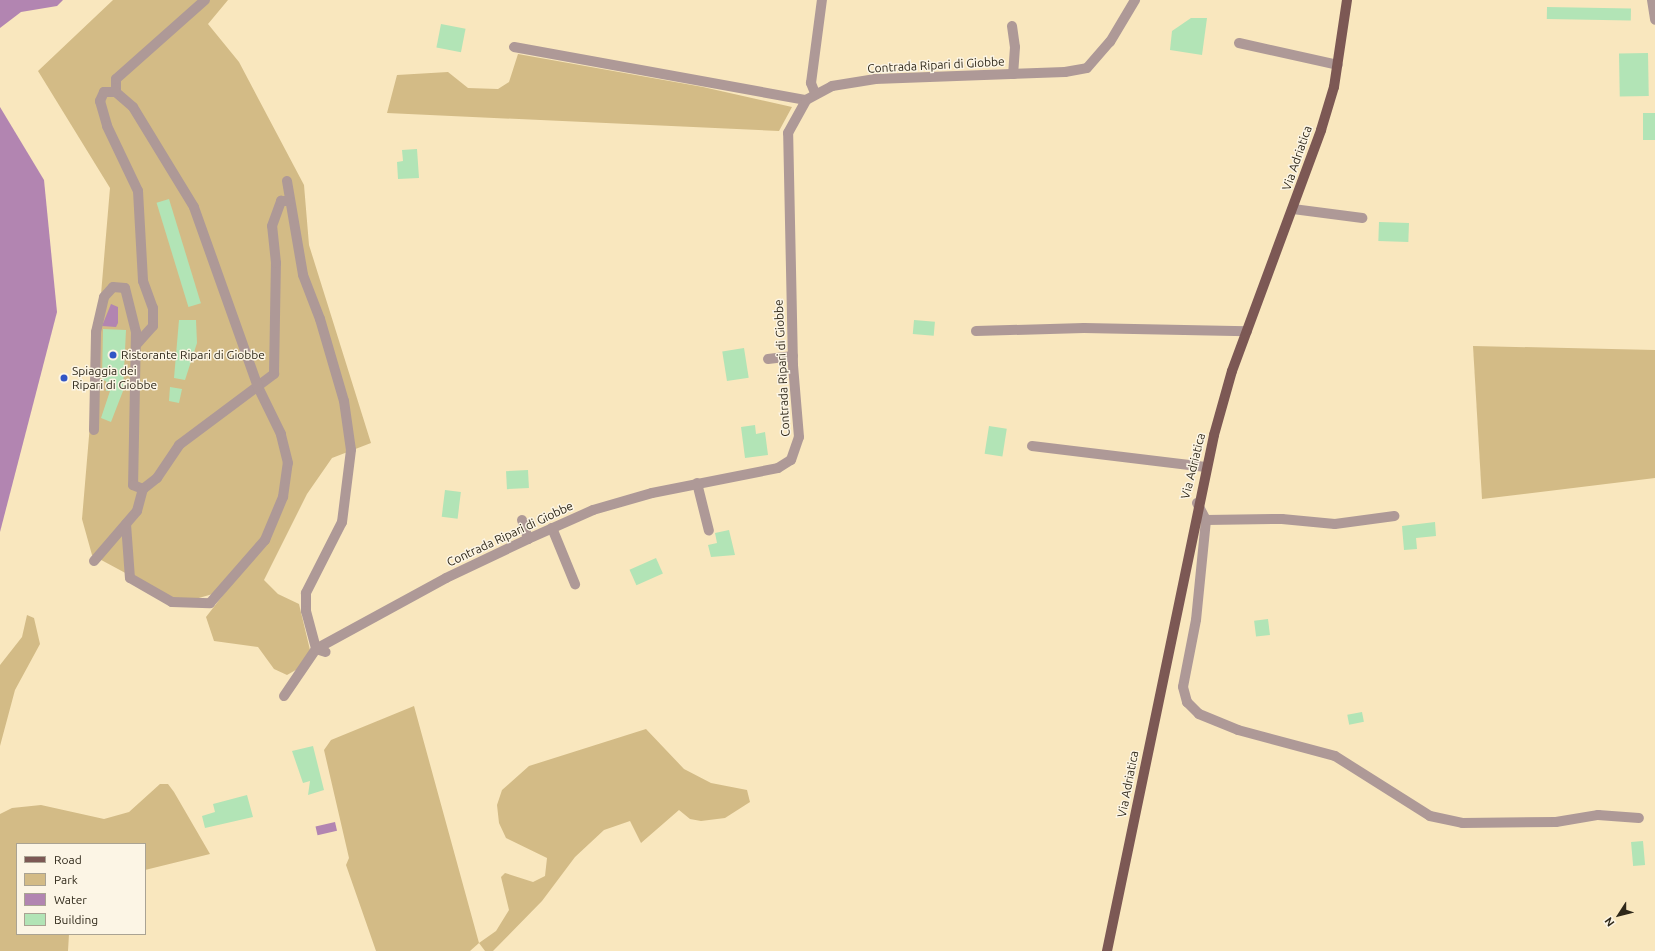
<!DOCTYPE html>
<style>
body{margin:0}
#map{position:relative;width:1655px;height:951px;overflow:hidden;background:#f9e7be;font-family:Ubuntu,sans-serif}
div>[style]{position:absolute}
.green>*{inset:0;background:#d3bb86}
.water>*{inset:0;background:#b285b1;transform-origin:0 0}
.building>*{inset:0;background:#b2e4b6;transform-origin:0 0}
.minor>*{height:10px;margin:-5px;padding:0 5px;transform-origin:5px;border-radius:5px;background:#ae9997}
.major>*{height:10px;margin:-5px;padding:0 5px;transform-origin:5px;border-radius:5px;background:#7c5854}
.dots>*{width:11px;height:11px;translate:-50% -50%;box-sizing:border-box;border:2px solid #fcf5e5;border-radius:50%}
span{translate:-50% -50%;white-space:nowrap;text-align:center;line-height:1.15;-webkit-text-stroke:3px #fcf5e5;paint-order:stroke}
.street-label{font-size:12px;color:#2f2819}
.poi-label{font-size:12px;color:#2f2819}
.left{translate:0 -50%;text-align:left}
.legend{position:absolute;left:16px;top:843px;width:130px;height:92px;box-sizing:border-box;background:#fcf5e5;border:1px solid #aaa393;margin:0;padding:5px 7px;list-style:none;font-size:12px;color:#2f2819}
.legend li{display:flex;align-items:center;gap:8px;height:20px}
.legend b{width:20px;border:1px solid #aaa393}
.north{position:absolute;left:1599px;top:895px;width:40px;height:40px;-webkit-text-stroke:3px #fcf5e5;paint-order:stroke;rotate:234deg;font-size:11px;font-weight:700;line-height:16px;text-align:center;color:#2f2819}
.north::after{content:'';display:block;margin:auto;width:14px;height:18px;background:#2f2819;clip-path:polygon(50% 0,100% 100%,50% 72%,0 100%)}
</style>
<div id="map">
<div class="green">
<div style="clip-path:polygon(113px 0,228px 0,208px 24px,239px 62px,304px 185px,309px 245px,371px 443px,332px 458px,307px 494px,264px 580px,278px 594px,299px 604px,310px 650px,301px 667px,287px 675px,274px 669px,258px 647px,214px 641px,206px 617px,227px 590px,181px 603px,92px 555px,82px 519px,110px 188px,38px 71px)"></div>
<div style="clip-path:polygon(518px 54px,703px 87px,792px 107px,779px 131px,387px 113px,397px 75px,448px 72px,468px 88px,498px 89px,509px 82px)"></div>
<div style="clip-path:polygon(1473px 346px,1655px 350px,1655px 478px,1482px 499px)"></div>
<div style="clip-path:polygon(27px 615px,34px 618px,40px 644px,15px 690px,0 746px,0 665px,22px 637px)"></div>
<div style="clip-path:polygon(414px 706px,479px 943px,496px 931px,509px 910px,501px 877px,505px 873px,533px 882px,545px 876px,547px 858px,506px 838px,499px 823px,497px 805px,502px 790px,529px 766px,646px 729px,684px 769px,711px 783px,747px 790px,750px 802px,725px 818px,701px 821px,690px 819px,679px 810px,641px 843px,630px 821px,604px 830px,575px 857px,542px 901px,493px 951px,485px 951px,479px 943px,470px 951px,376px 951px,346px 865px,349px 858px,324px 750px,331px 740px)"></div>
<div style="clip-path:polygon(160px 784px,168px 784px,174px 792px,210px 854px,145px 870px,145px 844px,17px 844px,17px 934px,69px 934px,68px 951px,0 951px,0 814px,12px 808px,41px 805px,104px 819px,129px 812px)"></div>
</div>
<div class="water">
<div style="clip-path:polygon(0 0,63px 0,57px 6px,21px 12px,0 28px)"></div>
<div style="clip-path:polygon(0 107px,44px 180px,57px 312px,0 532px)"></div>
<div style="clip-path:polygon(111px 304px,118px 307px,118px 323px,116px 327px,102px 326px)"></div>
<div style="left:335px;top:822px;width:9px;height:20px;rotate:77deg"></div>
</div>
<div class="building">
<div style="left:1547px;top:7px;width:84px;height:12px;rotate:1deg"></div>
<div style="clip-path:polygon(1191px 18px,1207px 18px,1202px 55px,1170px 50px,1172px 31px)"></div>
<div style="left:441px;top:24px;width:25px;height:24px;rotate:11deg"></div>
<div style="left:1648px;top:53px;width:43px;height:29px;rotate:89deg"></div>
<div style="left:1643px;top:113px;width:12px;height:27px"></div>
<div style="clip-path:polygon(417px 149px,419px 178px,398px 179px,397px 162px,403px 161px,402px 150px)"></div>
<div style="left:169px;top:199px;width:109px;height:13px;rotate:73deg"></div>
<div style="left:1379px;top:222px;width:30px;height:19px;rotate:2deg"></div>
<div style="clip-path:polygon(179px 320px,196px 320px,197px 343px,185px 380px,174px 378px)"></div>
<div style="left:914px;top:320px;width:21px;height:14px;rotate:5deg"></div>
<div style="clip-path:polygon(103px 329px,126px 330px,123px 391px,111px 422px,101px 418px,110px 391px,106px 391px,106px 381px,102px 380px)"></div>
<div style="left:744px;top:348px;width:30px;height:22px;rotate:81deg"></div>
<div style="clip-path:polygon(170px 387px,182px 389px,179px 403px,169px 401px)"></div>
<div style="clip-path:polygon(755px 425px,756px 434px,765px 432px,768px 455px,745px 458px,741px 427px)"></div>
<div style="left:989px;top:426px;width:18px;height:28px;rotate:9deg"></div>
<div style="left:528px;top:470px;width:18px;height:22px;rotate:87deg"></div>
<div style="left:445px;top:490px;width:16px;height:27px;rotate:7deg"></div>
<div style="clip-path:polygon(1435px 522px,1436px 536px,1416px 538px,1417px 549px,1404px 550px,1402px 526px)"></div>
<div style="clip-path:polygon(729px 530px,735px 555px,711px 557px,708px 545px,717px 543px,715px 533px)"></div>
<div style="left:656px;top:558px;width:17px;height:29px;rotate:66deg"></div>
<div style="left:1268px;top:619px;width:16px;height:14px;rotate:83deg"></div>
<div style="left:1362px;top:712px;width:10px;height:15px;rotate:79deg"></div>
<div style="clip-path:polygon(313px 746px,324px 790px,308px 795px,310px 781px,303px 783px,292px 751px)"></div>
<div style="clip-path:polygon(247px 795px,253px 817px,205px 828px,202px 816px,215px 812px,213px 804px)"></div>
<div style="left:1643px;top:841px;width:24px;height:12px;rotate:85deg"></div>
</div>
<div class="minor">
<div style="left:1652px;top:0;width:20px;rotate:81deg"></div>
<div style="left:1012px;top:26px;width:21px;rotate:82deg"></div>
<div style="left:1015px;top:47px;width:27px;rotate:94deg"></div>
<div style="left:1239px;top:43px;width:101px;rotate:12.5deg"></div>
<div style="left:514px;top:47px;width:297px;rotate:10.3deg"></div>
<div style="left:116px;top:92px;width:13px;rotate:-90deg"></div>
<div style="left:116px;top:79px;width:119px;rotate:-41.6deg"></div>
<div style="left:815px;top:93px;width:11px;rotate:-112deg"></div>
<div style="left:811px;top:83px;width:84px;rotate:-82.5deg"></div>
<div style="left:287px;top:181px;width:95px;rotate:80.3deg"></div>
<div style="left:303px;top:275px;width:47px;rotate:68.9deg"></div>
<div style="left:320px;top:319px;width:85px;rotate:73.7deg"></div>
<div style="left:344px;top:401px;width:49px;rotate:81.9deg"></div>
<div style="left:351px;top:450px;width:73px;rotate:97.1deg"></div>
<div style="left:342px;top:522px;width:80px;rotate:116.9deg"></div>
<div style="left:306px;top:593px;width:18px;rotate:90deg"></div>
<div style="left:306px;top:611px;width:39px;rotate:75deg"></div>
<div style="left:316px;top:649px;width:10px;rotate:17deg"></div>
<div style="left:1293px;top:209px;width:70px;rotate:7.4deg"></div>
<div style="left:976px;top:331px;width:108px;rotate:-1.6deg"></div>
<div style="left:1084px;top:328px;width:163px;rotate:1.1deg"></div>
<div style="left:768px;top:359px;width:25px;rotate:-7deg"></div>
<div style="left:94px;top:430px;width:98px;rotate:-88.8deg"></div>
<div style="left:96px;top:332px;width:36px;rotate:-77deg"></div>
<div style="left:104px;top:297px;width:13px;rotate:-48deg"></div>
<div style="left:113px;top:287px;width:12px;rotate:5deg"></div>
<div style="left:125px;top:288px;width:45px;rotate:76deg"></div>
<div style="left:136px;top:332px;width:153px;rotate:91.1deg"></div>
<div style="left:133px;top:485px;width:11px;rotate:22deg"></div>
<div style="left:143px;top:489px;width:18px;rotate:-38deg"></div>
<div style="left:157px;top:478px;width:40px;rotate:-56deg"></div>
<div style="left:179px;top:445px;width:119px;rotate:-36.8deg"></div>
<div style="left:274px;top:374px;width:111px;rotate:-89deg"></div>
<div style="left:276px;top:263px;width:37px;rotate:-96deg"></div>
<div style="left:272px;top:226px;width:27px;rotate:-70deg"></div>
<div style="left:281px;top:201px;width:8px"></div>
<div style="left:1032px;top:446px;width:175px;rotate:6.9deg"></div>
<div style="left:697px;top:483px;width:49px;rotate:76deg"></div>
<div style="left:1197px;top:503px;width:19px;rotate:62deg"></div>
<div style="left:1206px;top:520px;width:100px;rotate:95.7deg"></div>
<div style="left:1196px;top:620px;width:68px;rotate:101deg"></div>
<div style="left:1183px;top:687px;width:16px;rotate:75deg"></div>
<div style="left:1187px;top:702px;width:17px;rotate:45deg"></div>
<div style="left:1199px;top:714px;width:42px;rotate:22.3deg"></div>
<div style="left:1238px;top:730px;width:100px;rotate:15deg"></div>
<div style="left:1335px;top:756px;width:112px;rotate:32.3deg"></div>
<div style="left:1430px;top:816px;width:33px;rotate:12deg"></div>
<div style="left:1462px;top:823px;width:94px;rotate:-0.6deg"></div>
<div style="left:1556px;top:822px;width:43px;rotate:-9.5deg"></div>
<div style="left:1598px;top:815px;width:41px;rotate:4.2deg"></div>
<div style="left:522px;top:520px;width:20px;rotate:72deg"></div>
<div style="left:1206px;top:520px;width:76px;rotate:-0.8deg"></div>
<div style="left:1282px;top:519px;width:53px;rotate:5.4deg"></div>
<div style="left:1335px;top:524px;width:60px;rotate:-7.7deg"></div>
<div style="left:126px;top:524px;width:54px;rotate:85.8deg"></div>
<div style="left:130px;top:578px;width:48px;rotate:29.7deg"></div>
<div style="left:172px;top:602px;width:38px;rotate:2deg"></div>
<div style="left:210px;top:603px;width:84px;rotate:-48.9deg"></div>
<div style="left:265px;top:540px;width:47px;rotate:-67.3deg"></div>
<div style="left:283px;top:497px;width:34px;rotate:-82deg"></div>
<div style="left:288px;top:463px;width:30px;rotate:-104deg"></div>
<div style="left:281px;top:434px;width:52px;rotate:-116.1deg"></div>
<div style="left:258px;top:387px;width:191px;rotate:-109.6deg"></div>
<div style="left:194px;top:207px;width:117px;rotate:-121.4deg"></div>
<div style="left:133px;top:107px;width:23px;rotate:-139deg"></div>
<div style="left:116px;top:92px;width:12px;rotate:180deg"></div>
<div style="left:104px;top:92px;width:10px;rotate:114deg"></div>
<div style="left:100px;top:101px;width:26px;rotate:74deg"></div>
<div style="left:107px;top:126px;width:72px;rotate:64.5deg"></div>
<div style="left:138px;top:191px;width:90px;rotate:86.8deg"></div>
<div style="left:143px;top:281px;width:29px;rotate:70deg"></div>
<div style="left:153px;top:308px;width:18px;rotate:90deg"></div>
<div style="left:153px;top:326px;width:24px;rotate:132deg"></div>
<div style="left:552px;top:528px;width:61px;rotate:67.7deg"></div>
<div style="left:94px;top:561px;width:66px;rotate:-49.3deg"></div>
<div style="left:137px;top:511px;width:23px;rotate:-75deg"></div>
<div style="left:284px;top:696px;width:57px;rotate:-55.8deg"></div>
<div style="left:316px;top:649px;width:148px;rotate:-28.6deg"></div>
<div style="left:446px;top:578px;width:91px;rotate:-25.4deg"></div>
<div style="left:528px;top:539px;width:71px;rotate:-24deg"></div>
<div style="left:593px;top:510px;width:61px;rotate:-16.1deg"></div>
<div style="left:652px;top:493px;width:128px;rotate:-11.2deg"></div>
<div style="left:778px;top:468px;width:15px;rotate:-32deg"></div>
<div style="left:791px;top:460px;width:24px;rotate:-71deg"></div>
<div style="left:799px;top:437px;width:72px;rotate:-94.8deg"></div>
<div style="left:793px;top:365px;width:232px;rotate:-91.2deg"></div>
<div style="left:788px;top:133px;width:38px;rotate:-61deg"></div>
<div style="left:806px;top:100px;width:30px;rotate:-28deg"></div>
<div style="left:832px;top:86px;width:44px;rotate:-9.2deg"></div>
<div style="left:875px;top:79px;width:190px;rotate:-2.1deg"></div>
<div style="left:1065px;top:72px;width:22px;rotate:-10deg"></div>
<div style="left:1087px;top:68px;width:35px;rotate:-49deg"></div>
<div style="left:1110px;top:42px;width:49px;rotate:-59.2deg"></div>
</div>
<div class="major">
<div style="left:1107px;top:951px;width:527px;rotate:-78.28deg"></div>
<div style="left:1214px;top:435px;width:66px;rotate:-74.3deg"></div>
<div style="left:1232px;top:371px;width:257px;rotate:-69.7deg"></div>
<div style="left:1321px;top:130px;width:45px;rotate:-73.2deg"></div>
<div style="left:1334px;top:87px;width:88px;rotate:-81.5deg"></div>
</div>
<div class="dots">
<div style="left:113px;top:355px;background:#3255c5"></div>
<div style="left:64px;top:378px;background:#3255c5"></div>
</div>
<div class="street-label">
<span style="left:936px;top:65px;rotate:-3deg">Contrada Ripari di Giobbe</span>
<span style="left:1297px;top:158px;rotate:-71deg">Via Adriatica</span>
<span style="left:782px;top:368px;rotate:-93deg">Contrada Ripari di Giobbe</span>
<span style="left:1193px;top:466px;rotate:-76deg">Via Adriatica</span>
<span style="left:510px;top:534px;rotate:-25deg">Contrada Ripari di Giobbe</span>
<span style="left:1128px;top:784px;rotate:-79deg">Via Adriatica</span>
</div>
<div class="poi-label">
<span class="left" style="left:121px;top:355px">Ristorante Ripari di Giobbe</span>
<span class="left" style="left:72px;top:378px">Spiaggia dei<br>Ripari di Giobbe</span>
</div>
<ul class="legend">
<li><b style="height:5px;background:#7c5854"></b>Road</li>
<li><b style="height:11px;background:#d3bb86"></b>Park</li>
<li><b style="height:11px;background:#b285b1"></b>Water</li>
<li><b style="height:11px;background:#b2e4b6"></b>Building</li>
</ul>
<div class="north">N</div>
</div>
